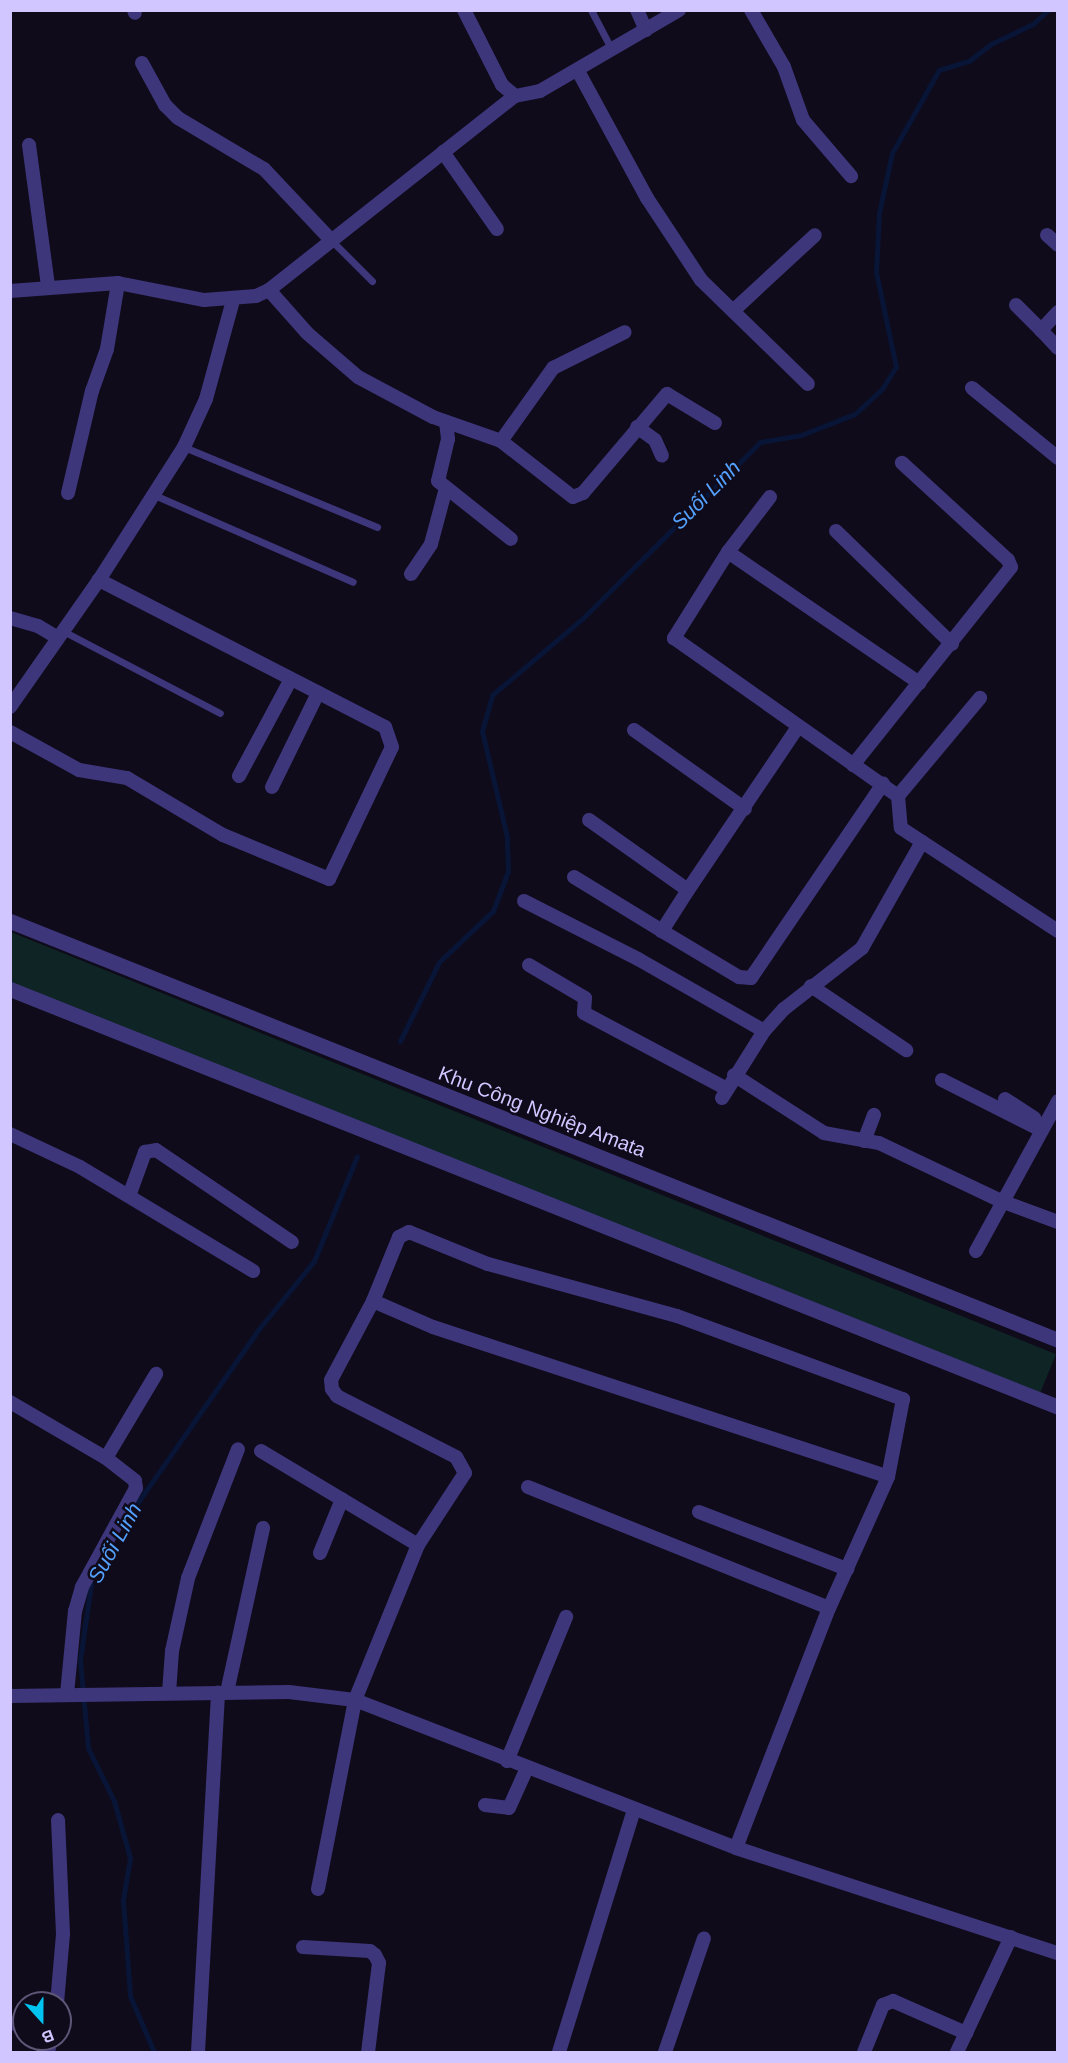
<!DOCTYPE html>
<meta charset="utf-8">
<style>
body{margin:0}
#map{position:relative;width:1068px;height:2063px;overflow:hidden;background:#0f0b1b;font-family:Helvetica,sans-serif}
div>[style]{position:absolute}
.green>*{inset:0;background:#0e2425;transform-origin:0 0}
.stream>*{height:5px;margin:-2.5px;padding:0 2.5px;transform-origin:2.5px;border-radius:2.5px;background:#081537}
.service>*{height:7px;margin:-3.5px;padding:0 3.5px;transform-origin:3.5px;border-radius:3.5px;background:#3e367b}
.minor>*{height:14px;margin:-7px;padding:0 7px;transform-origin:7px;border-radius:7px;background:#3e367b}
.tertiary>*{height:15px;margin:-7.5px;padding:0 7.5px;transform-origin:7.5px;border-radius:7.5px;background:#3e367b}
span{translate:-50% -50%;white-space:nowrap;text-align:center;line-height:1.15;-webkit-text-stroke:5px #0f0b1b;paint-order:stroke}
.street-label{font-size:20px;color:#d1c6ff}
.water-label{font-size:21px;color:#54a1fe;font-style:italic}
.frame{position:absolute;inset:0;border:12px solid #d1c6ff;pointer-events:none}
.north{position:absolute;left:12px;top:1991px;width:60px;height:60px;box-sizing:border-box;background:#0f0b1b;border:2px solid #5d5676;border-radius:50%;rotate:159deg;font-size:16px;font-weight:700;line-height:24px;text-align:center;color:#d1c6ff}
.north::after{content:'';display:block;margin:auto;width:21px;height:27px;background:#01c3ef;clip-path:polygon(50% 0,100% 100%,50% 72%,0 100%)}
</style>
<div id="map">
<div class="green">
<div style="left:11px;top:932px;width:1127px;height:47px;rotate:22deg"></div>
</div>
<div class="stream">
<div style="left:400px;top:1041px;width:88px;rotate:-63.7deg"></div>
<div style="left:439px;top:962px;width:74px;rotate:-43.4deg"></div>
<div style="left:493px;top:911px;width:43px;rotate:-69.4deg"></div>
<div style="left:508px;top:871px;width:34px;rotate:-92deg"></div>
<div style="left:507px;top:837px;width:109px;rotate:-103.3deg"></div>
<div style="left:482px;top:731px;width:37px;rotate:-74deg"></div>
<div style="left:492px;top:695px;width:119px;rotate:-40.2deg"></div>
<div style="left:583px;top:618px;width:250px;rotate:-44.8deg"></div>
<div style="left:760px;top:442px;width:42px;rotate:-9.7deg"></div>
<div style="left:801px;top:435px;width:58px;rotate:-21.3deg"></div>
<div style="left:855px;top:414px;width:37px;rotate:-43deg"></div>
<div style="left:882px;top:389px;width:26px;rotate:-58deg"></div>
<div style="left:896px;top:367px;width:97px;rotate:-101.9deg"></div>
<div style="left:876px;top:272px;width:59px;rotate:-87.1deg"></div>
<div style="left:879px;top:213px;width:61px;rotate:-77.8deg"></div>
<div style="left:892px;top:153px;width:95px;rotate:-60.5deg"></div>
<div style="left:939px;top:70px;width:31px;rotate:-17deg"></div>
<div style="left:969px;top:61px;width:28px;rotate:-38deg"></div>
<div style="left:991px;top:44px;width:47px;rotate:-25.5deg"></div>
<div style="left:1033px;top:24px;width:21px;rotate:-43deg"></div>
<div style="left:129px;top:1515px;width:226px;rotate:-55.1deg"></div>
<div style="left:258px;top:1330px;width:89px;rotate:-50.9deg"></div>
<div style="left:314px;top:1261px;width:113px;rotate:-67.7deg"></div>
<div style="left:91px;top:1584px;width:77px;rotate:98.2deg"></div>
<div style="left:80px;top:1660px;width:88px;rotate:84.8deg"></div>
<div style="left:88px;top:1748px;width:59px;rotate:63.9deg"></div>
<div style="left:114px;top:1801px;width:59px;rotate:74.3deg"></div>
<div style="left:130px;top:1858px;width:43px;rotate:99.5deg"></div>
<div style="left:123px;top:1900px;width:96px;rotate:85.8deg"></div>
<div style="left:130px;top:1996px;width:61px;rotate:66.8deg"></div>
</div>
<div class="service">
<div style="left:591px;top:10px;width:45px;rotate:62.3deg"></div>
<div style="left:331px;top:240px;width:58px;rotate:45deg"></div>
<div style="left:184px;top:447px;width:209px;rotate:22.5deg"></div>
<div style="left:152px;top:494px;width:219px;rotate:23.6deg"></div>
<div style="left:63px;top:631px;width:177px;rotate:27.6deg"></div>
</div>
<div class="minor">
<div style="left:134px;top:10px;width:3px;rotate:72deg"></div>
<div style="left:464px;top:10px;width:84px;rotate:63.1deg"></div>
<div style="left:502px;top:85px;width:17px;rotate:40deg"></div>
<div style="left:515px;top:96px;width:25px;rotate:-11deg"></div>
<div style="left:540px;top:91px;width:161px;rotate:-30.2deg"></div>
<div style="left:637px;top:10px;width:22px;rotate:66deg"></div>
<div style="left:751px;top:10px;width:66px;rotate:59.9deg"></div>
<div style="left:784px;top:67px;width:56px;rotate:70.3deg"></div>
<div style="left:803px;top:120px;width:74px;rotate:49.4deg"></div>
<div style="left:142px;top:63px;width:48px;rotate:61.3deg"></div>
<div style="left:165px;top:105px;width:18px;rotate:45deg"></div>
<div style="left:178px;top:118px;width:100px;rotate:30.7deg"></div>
<div style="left:264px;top:169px;width:98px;rotate:46.7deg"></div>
<div style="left:578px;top:71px;width:145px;rotate:61.5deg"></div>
<div style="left:647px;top:198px;width:98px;rotate:56.6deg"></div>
<div style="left:701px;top:280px;width:149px;rotate:44.2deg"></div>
<div style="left:29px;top:145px;width:142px;rotate:82.3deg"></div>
<div style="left:443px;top:152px;width:94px;rotate:55deg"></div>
<div style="left:1047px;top:235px;width:15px;rotate:42deg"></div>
<div style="left:269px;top:290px;width:57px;rotate:48.5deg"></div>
<div style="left:307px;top:333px;width:67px;rotate:40.8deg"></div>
<div style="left:358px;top:377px;width:85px;rotate:28.1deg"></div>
<div style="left:433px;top:417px;width:72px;rotate:19.4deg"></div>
<div style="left:501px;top:441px;width:91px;rotate:37.9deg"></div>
<div style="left:573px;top:497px;width:11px;rotate:-22deg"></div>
<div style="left:583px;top:493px;width:130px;rotate:-49.7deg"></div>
<div style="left:667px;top:394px;width:56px;rotate:31.1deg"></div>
<div style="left:10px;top:291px;width:108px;rotate:-4.2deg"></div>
<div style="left:118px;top:283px;width:88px;rotate:11.2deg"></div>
<div style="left:204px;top:300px;width:52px;rotate:-4.4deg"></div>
<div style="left:256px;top:296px;width:14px;rotate:-25deg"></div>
<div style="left:269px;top:290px;width:313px;rotate:-38.3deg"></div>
<div style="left:1016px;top:305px;width:35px;rotate:45deg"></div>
<div style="left:734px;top:310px;width:110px;rotate:-42.8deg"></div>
<div style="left:1058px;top:312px;width:25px;rotate:133deg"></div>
<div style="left:1041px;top:330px;width:25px;rotate:47deg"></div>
<div style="left:972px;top:388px;width:111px;rotate:39.1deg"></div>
<div style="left:446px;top:422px;width:17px;rotate:83deg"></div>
<div style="left:448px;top:439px;width:43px;rotate:103.4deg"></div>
<div style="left:438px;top:481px;width:93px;rotate:38.5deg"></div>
<div style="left:637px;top:427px;width:22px;rotate:36deg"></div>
<div style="left:655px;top:440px;width:17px;rotate:66deg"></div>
<div style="left:501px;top:441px;width:90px;rotate:-54.5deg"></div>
<div style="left:553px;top:368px;width:80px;rotate:-26.6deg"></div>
<div style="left:68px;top:493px;width:105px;rotate:-76.8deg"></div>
<div style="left:92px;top:391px;width:45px;rotate:-70.3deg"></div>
<div style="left:107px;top:349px;width:67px;rotate:-80.5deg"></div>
<div style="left:770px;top:497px;width:69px;rotate:127.4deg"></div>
<div style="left:728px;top:552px;width:102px;rotate:122.1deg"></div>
<div style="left:674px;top:638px;width:274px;rotate:35.2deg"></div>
<div style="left:898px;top:796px;width:32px;rotate:85deg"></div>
<div style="left:901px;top:828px;width:188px;rotate:33.3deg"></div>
<div style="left:836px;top:531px;width:162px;rotate:44.2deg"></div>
<div style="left:728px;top:552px;width:232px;rotate:34.4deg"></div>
<div style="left:411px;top:574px;width:36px;rotate:-56deg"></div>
<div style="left:431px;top:544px;width:58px;rotate:-75deg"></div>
<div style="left:10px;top:618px;width:29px;rotate:16deg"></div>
<div style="left:38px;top:626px;width:21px;rotate:31deg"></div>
<div style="left:10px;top:707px;width:155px;rotate:-55deg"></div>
<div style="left:99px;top:580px;width:158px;rotate:-57.4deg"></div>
<div style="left:184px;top:447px;width:53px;rotate:-65.4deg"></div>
<div style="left:206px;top:399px;width:103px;rotate:-74.7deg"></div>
<div style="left:634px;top:730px;width:136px;rotate:35.4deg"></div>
<div style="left:10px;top:732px;width:79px;rotate:28.8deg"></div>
<div style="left:79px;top:770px;width:49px;rotate:9.5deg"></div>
<div style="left:127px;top:778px;width:112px;rotate:30.7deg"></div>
<div style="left:223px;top:835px;width:115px;rotate:22.5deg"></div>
<div style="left:329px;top:879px;width:146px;rotate:-64.5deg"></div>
<div style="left:392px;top:747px;width:21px;rotate:-109deg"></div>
<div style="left:385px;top:727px;width:322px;rotate:-152.8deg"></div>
<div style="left:853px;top:765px;width:253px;rotate:-51.4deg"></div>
<div style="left:1011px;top:567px;width:8px;rotate:-113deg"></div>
<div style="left:1008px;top:560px;width:144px;rotate:-137.5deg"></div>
<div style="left:239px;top:776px;width:110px;rotate:-61.8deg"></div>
<div style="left:272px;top:787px;width:105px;rotate:-63.9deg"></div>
<div style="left:898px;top:796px;width:128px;rotate:-50.1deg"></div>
<div style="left:589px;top:820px;width:121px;rotate:35.3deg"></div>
<div style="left:688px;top:890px;width:197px;rotate:-56deg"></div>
<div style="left:574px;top:877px;width:103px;rotate:31.5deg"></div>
<div style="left:688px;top:890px;width:49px;rotate:122.4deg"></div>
<div style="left:662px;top:931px;width:90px;rotate:30.9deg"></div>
<div style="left:739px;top:977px;width:12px;rotate:5deg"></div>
<div style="left:751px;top:978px;width:235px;rotate:-55.8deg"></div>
<div style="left:524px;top:901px;width:128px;rotate:27deg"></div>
<div style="left:638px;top:959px;width:145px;rotate:29.7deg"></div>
<div style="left:529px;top:965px;width:65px;rotate:30.5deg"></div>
<div style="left:585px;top:998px;width:15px;rotate:94deg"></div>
<div style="left:584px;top:1013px;width:162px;rotate:28deg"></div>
<div style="left:811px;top:986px;width:115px;rotate:34deg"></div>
<div style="left:734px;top:1075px;width:107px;rotate:32.8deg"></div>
<div style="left:824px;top:1133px;width:56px;rotate:10.3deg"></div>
<div style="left:879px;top:1143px;width:135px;rotate:25.4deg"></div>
<div style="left:1001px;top:1201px;width:61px;rotate:20.2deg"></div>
<div style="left:942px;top:1080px;width:111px;rotate:26.8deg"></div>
<div style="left:722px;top:1098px;width:79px;rotate:-57.9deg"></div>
<div style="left:764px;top:1031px;width:30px;rotate:-48deg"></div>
<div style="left:784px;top:1009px;width:99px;rotate:-38deg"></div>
<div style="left:862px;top:948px;width:122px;rotate:-60.5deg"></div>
<div style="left:1005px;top:1099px;width:35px;rotate:33deg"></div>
<div style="left:10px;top:1134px;width:77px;rotate:25.2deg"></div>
<div style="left:80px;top:1167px;width:202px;rotate:31deg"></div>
<div style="left:864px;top:1141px;width:28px;rotate:-69deg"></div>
<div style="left:129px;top:1196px;width:47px;rotate:-70deg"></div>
<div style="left:145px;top:1152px;width:11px;rotate:-10deg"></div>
<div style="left:156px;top:1150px;width:164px;rotate:34.1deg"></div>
<div style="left:976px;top:1251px;width:171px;rotate:-61.3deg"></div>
<div style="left:373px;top:1301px;width:65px;rotate:23.4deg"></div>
<div style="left:433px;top:1327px;width:479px;rotate:18.2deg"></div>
<div style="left:10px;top:1402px;width:111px;rotate:30.3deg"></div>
<div style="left:106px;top:1458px;width:37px;rotate:38deg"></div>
<div style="left:135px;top:1481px;width:7px;rotate:82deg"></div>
<div style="left:136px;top:1488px;width:113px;rotate:118.6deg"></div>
<div style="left:82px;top:1587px;width:25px;rotate:106deg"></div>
<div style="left:75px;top:1611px;width:83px;rotate:95.5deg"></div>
<div style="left:261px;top:1451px;width:183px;rotate:30.9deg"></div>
<div style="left:106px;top:1458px;width:98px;rotate:-59.2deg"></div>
<div style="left:528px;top:1487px;width:324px;rotate:21.9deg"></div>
<div style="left:699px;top:1512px;width:159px;rotate:21.1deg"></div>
<div style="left:320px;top:1553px;width:58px;rotate:-67.8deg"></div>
<div style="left:227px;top:1692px;width:168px;rotate:-77.6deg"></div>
<div style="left:169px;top:1693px;width:42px;rotate:-85.9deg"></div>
<div style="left:172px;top:1651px;width:75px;rotate:-77.6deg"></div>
<div style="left:188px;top:1578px;width:138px;rotate:-68.8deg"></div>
<div style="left:10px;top:1696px;width:279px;rotate:-0.8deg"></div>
<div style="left:289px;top:1692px;width:66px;rotate:6.9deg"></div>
<div style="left:355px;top:1700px;width:409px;rotate:21.2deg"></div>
<div style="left:736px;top:1848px;width:339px;rotate:18.1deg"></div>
<div style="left:507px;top:1761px;width:156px;rotate:-67.7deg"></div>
<div style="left:485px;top:1805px;width:24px;rotate:7deg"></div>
<div style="left:509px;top:1808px;width:44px;rotate:-65.8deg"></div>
<div style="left:318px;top:1889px;width:193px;rotate:-78.9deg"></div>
<div style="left:355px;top:1700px;width:167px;rotate:-67.9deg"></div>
<div style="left:418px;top:1545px;width:86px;rotate:-56.9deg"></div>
<div style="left:465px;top:1473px;width:18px;rotate:-119deg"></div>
<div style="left:456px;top:1457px;width:134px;rotate:-152.9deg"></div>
<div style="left:337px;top:1396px;width:9px;rotate:-126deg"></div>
<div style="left:332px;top:1389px;width:9px;rotate:-96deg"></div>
<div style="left:331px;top:1380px;width:89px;rotate:-62deg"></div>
<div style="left:373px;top:1301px;width:69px;rotate:-67.9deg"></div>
<div style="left:399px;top:1237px;width:11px;rotate:-27deg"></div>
<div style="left:409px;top:1232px;width:85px;rotate:22.1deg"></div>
<div style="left:488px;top:1264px;width:196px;rotate:15.4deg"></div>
<div style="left:677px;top:1316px;width:241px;rotate:20.2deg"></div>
<div style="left:903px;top:1399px;width:79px;rotate:100.9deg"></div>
<div style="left:888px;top:1477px;width:144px;rotate:114.2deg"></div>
<div style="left:829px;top:1608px;width:257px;rotate:111.2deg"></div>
<div style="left:303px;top:1947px;width:67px;rotate:3.4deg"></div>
<div style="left:370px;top:1951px;width:6px;rotate:39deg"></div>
<div style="left:375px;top:1955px;width:9px;rotate:63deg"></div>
<div style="left:379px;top:1963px;width:90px;rotate:97deg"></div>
<div style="left:57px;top:2003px;width:69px;rotate:-85deg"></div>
<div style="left:63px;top:1934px;width:114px;rotate:-92.5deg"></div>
<div style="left:10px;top:2023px;width:14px;rotate:12deg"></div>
<div style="left:48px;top:2052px;width:13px;rotate:-77deg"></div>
<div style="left:198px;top:2052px;width:360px;rotate:-86.8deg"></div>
<div style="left:559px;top:2052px;width:254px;rotate:-72.8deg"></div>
<div style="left:665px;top:2052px;width:120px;rotate:-71.1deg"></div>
<div style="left:864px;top:2052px;width:51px;rotate:-68deg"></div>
<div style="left:883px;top:2005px;width:11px;rotate:-22deg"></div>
<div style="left:893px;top:2001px;width:80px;rotate:23.7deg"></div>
<div style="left:966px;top:2033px;width:106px;rotate:-64.9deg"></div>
<div style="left:957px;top:2052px;width:21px;rotate:-65deg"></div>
</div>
<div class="tertiary">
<div style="left:10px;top:921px;width:1129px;rotate:21.79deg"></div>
<div style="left:10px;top:989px;width:1128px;rotate:21.74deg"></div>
</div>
<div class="street-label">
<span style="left:542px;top:1112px;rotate:21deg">Khu Công Nghiệp Amata</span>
</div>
<div class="water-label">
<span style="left:706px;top:495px;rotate:-45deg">Suối Linh</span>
<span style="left:115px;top:1543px;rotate:-61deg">Suối Linh</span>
</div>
<div class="frame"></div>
<div class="north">B</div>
</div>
